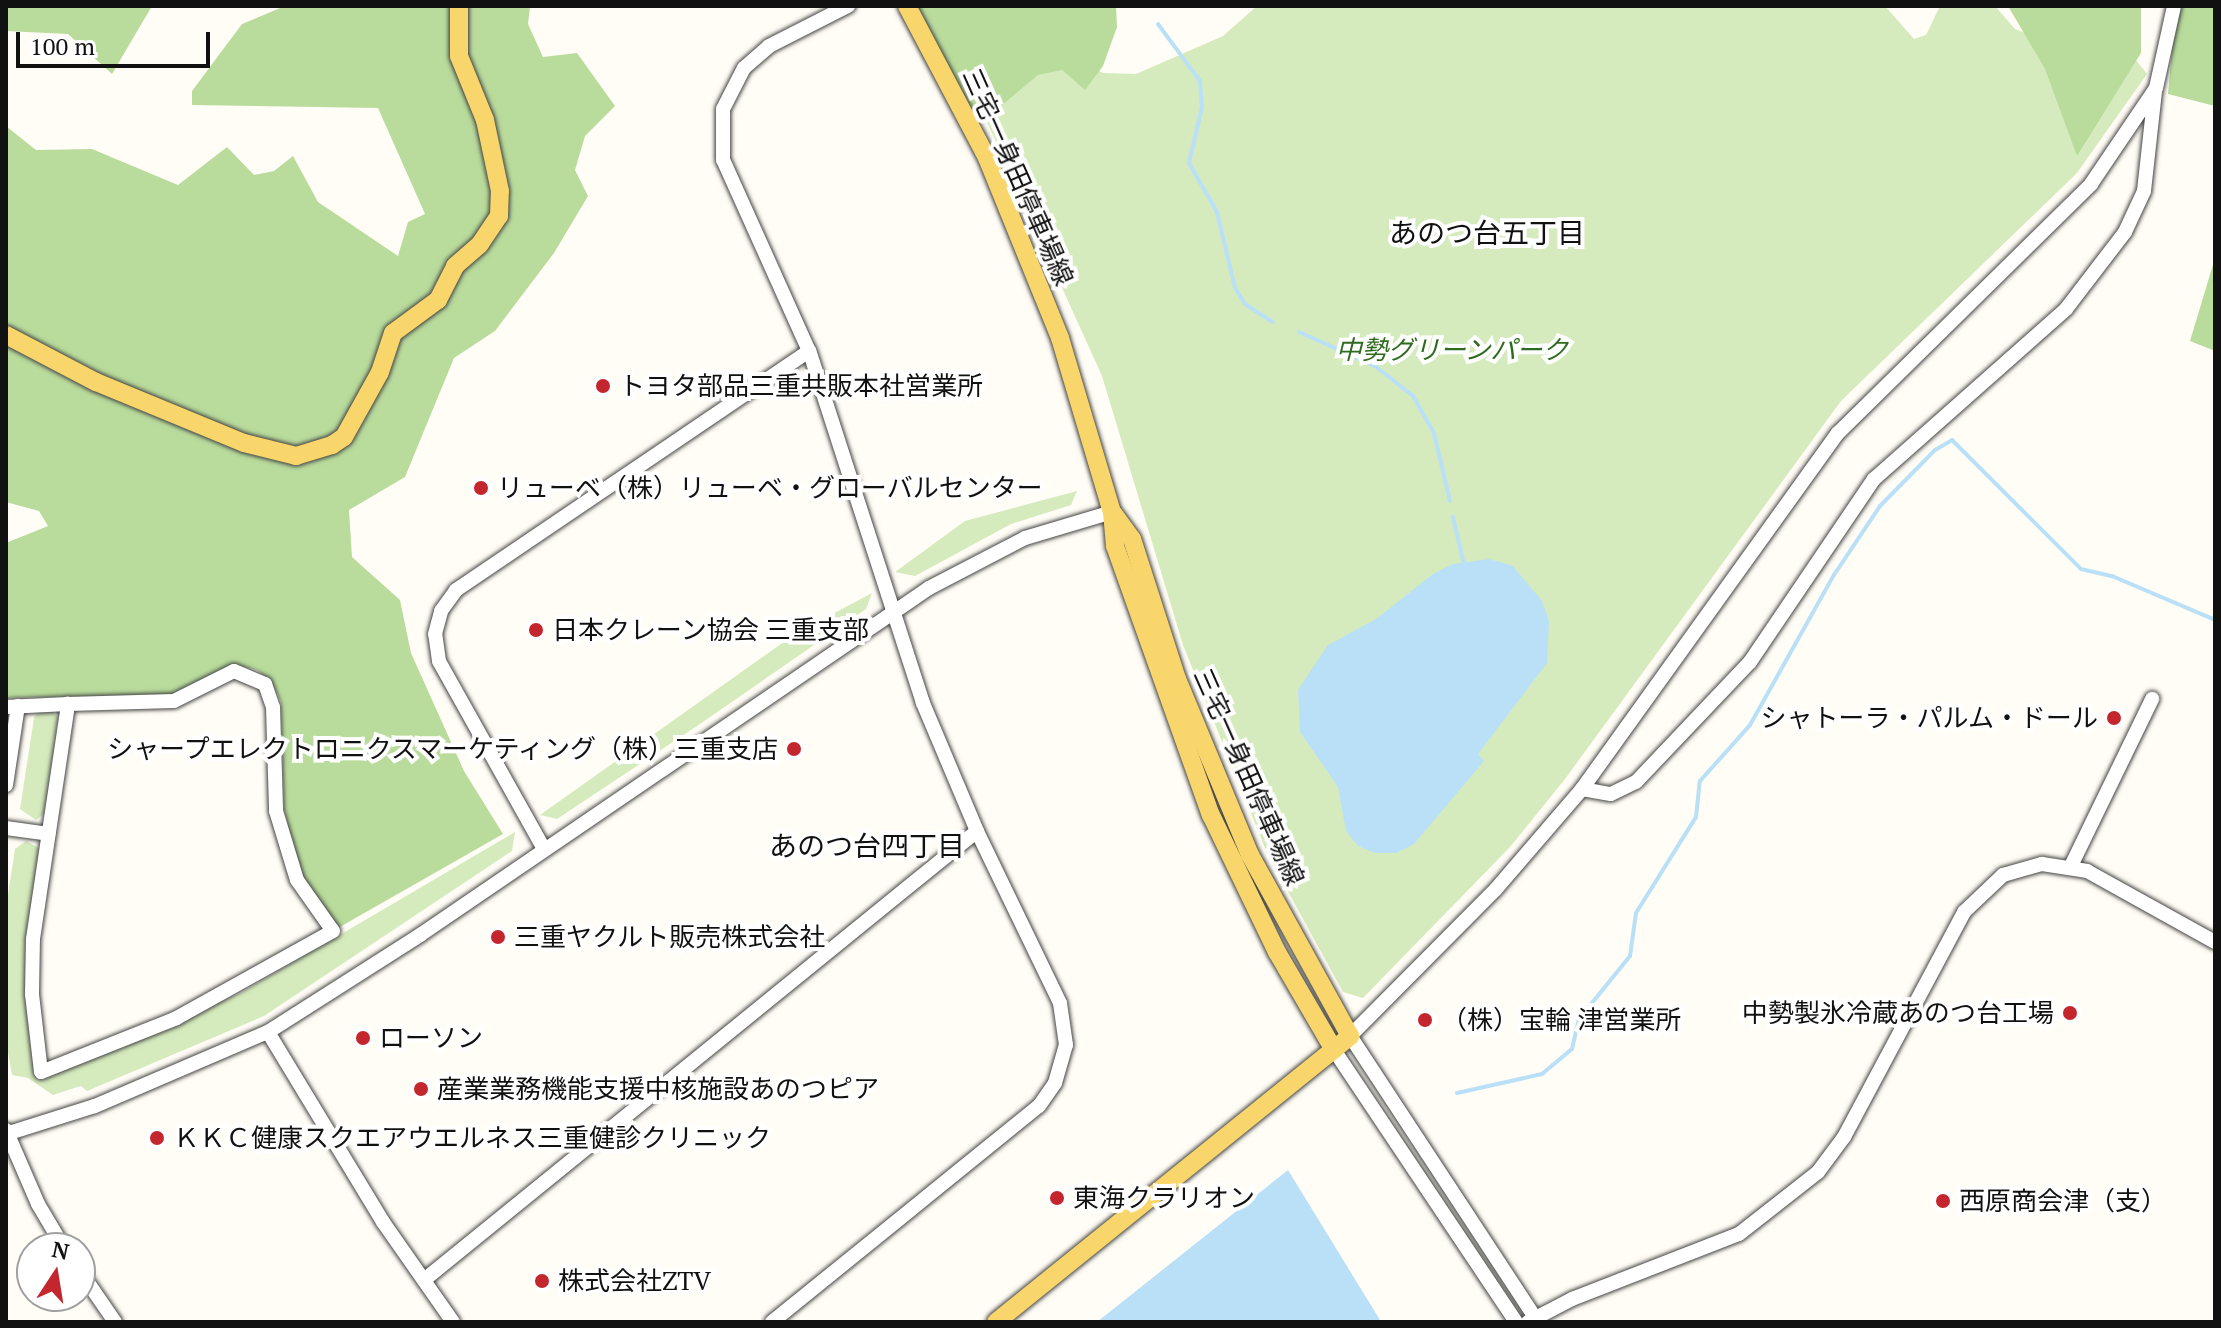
<!DOCTYPE html>
<meta charset="utf-8">
<style>
body{margin:0}
#map{position:relative;width:2221px;height:1328px;overflow:hidden;background:#fffdf5;font-family:"PT Serif","Noto Sans JP",serif}
div>[style]{position:absolute}
.green>*{inset:0;background:#d5ebbd}
.forest>*{inset:0;background:#b9dc9c}
.water>*{inset:0;background:#b9e0f7}
.stream>*{height:4px;margin:-2px;padding:0 2px;transform-origin:2px;border-radius:2px;background:#b9e0f7}
.roads{filter:drop-shadow(0 0 2px #444) drop-shadow(0 0 2px #444)}
.minor>*{height:14px;margin:-7px;padding:0 7px;transform-origin:7px;border-radius:7px;background:#fff}
.major>*{height:18px;margin:-9px;padding:0 9px;transform-origin:9px;border-radius:9px;background:#f9d66b}
.dots>*{width:22px;height:22px;translate:-50% -50%;box-sizing:border-box;border:4px solid #fff;border-radius:50%}
span{translate:-50% -50%;white-space:nowrap;text-align:center;line-height:1.15;-webkit-text-stroke:8px #fff;paint-order:stroke}
.street-label{font-size:26px;color:#111}
.park-label{font-size:26px;color:#2f6b1f;font-style:italic}
.poi-label{font-size:26px;color:#111}
.left{translate:0 -50%;text-align:left}
.right{translate:-100% -50%;text-align:right}
.neighbourhood-label{font-size:28px;color:#111}
.frame{position:absolute;inset:0;border:8px solid #111;pointer-events:none}
.north{position:absolute;left:16px;top:1232px;width:80px;height:80px;box-sizing:border-box;background:#fff;border:2px solid #a0a0a0;border-radius:50%;rotate:12deg;font-size:22px;font-weight:700;line-height:32px;text-align:center;color:#111}
.north::after{content:'';display:block;margin:auto;width:28px;height:36px;background:#c4262e;clip-path:polygon(50% 0,100% 100%,50% 72%,0 100%)}
.scale{position:absolute;left:16px;top:32px;width:194px;height:36px;box-sizing:border-box;border:4px solid #111;border-top:0;padding-left:10px;font-size:24px;line-height:28px;white-space:nowrap;color:#111;-webkit-text-stroke:6px #fff;paint-order:stroke}
</style>
<div id="map">
<div class="green">
<div style="clip-path:polygon(1257px 6px,1885px 6px,1914px 39px,1926px 35px,1940px 6px,1995px 6px,2015px 29px,2078px 52px,2136px 60px,2147px 74px,2077px 173px,1841px 401px,1565px 779px,1510px 847px,1363px 998px,1343px 992px,1267px 853px,1183px 645px,1102px 376px,977px 100px,1058px 51px,1103px 73px,1136px 74px,1223px 36px)"></div>
<div style="clip-path:polygon(1077px 491px,1071px 505px,1011px 524px,915px 576px,895px 572px,965px 521px)"></div>
<div style="clip-path:polygon(872px 593px,866px 609px,700px 724px,557px 819px,540px 815px,795px 634px)"></div>
<div style="clip-path:polygon(51px 710px,58px 718px,45px 813px,36px 820px,20px 809px,34px 718px,39px 711px)"></div>
<div style="clip-path:polygon(515px 832px,512px 851px,264px 1016px,87px 1091px,81px 1086px,53px 1095px,28px 1078px,12px 1075px,6px 1041px,6px 908px,15px 849px,26px 841px,39px 848px,25px 988px,37px 1080px,241px 993px)"></div>
</div>
<div class="forest">
<div style="clip-path:polygon(6px 6px,152px 6px,112px 74px,68px 34px,6px 31px)"></div>
<div style="clip-path:polygon(285px 6px,530px 6px,528px 24px,543px 57px,577px 53px,615px 106px,585px 136px,575px 170px,588px 196px,554px 253px,495px 331px,454px 358px,405px 477px,349px 510px,352px 557px,400px 600px,411px 653px,464px 771px,503px 834px,338px 928px,302px 879px,284px 809px,281px 702px,272px 682px,257px 670px,232px 664px,171px 694px,6px 698px,6px 543px,48px 526px,39px 511px,6px 502px,6px 126px,36px 150px,92px 149px,178px 185px,227px 147px,254px 175px,274px 171px,293px 156px,318px 202px,398px 256px,408px 222px,425px 214px,378px 108px,192px 105px,192px 91px,242px 24px)"></div>
<div style="clip-path:polygon(915px 6px,1116px 6px,1117px 27px,1103px 66px,1085px 90px,1062px 70px,1038px 75px,978px 125px)"></div>
<div style="clip-path:polygon(2008px 6px,2141px 8px,2141px 53px,2077px 156px,2045px 69px)"></div>
<div style="clip-path:polygon(2176px 6px,2215px 6px,2215px 106px,2168px 94px)"></div>
<div style="clip-path:polygon(2215px 258px,2215px 351px,2190px 341px)"></div>
</div>
<div class="water">
<div style="clip-path:polygon(1489px 559px,1513px 566px,1542px 601px,1549px 621px,1547px 663px,1478px 754px,1484px 761px,1414px 844px,1396px 853px,1375px 853px,1358px 846px,1346px 831px,1338px 787px,1300px 732px,1298px 690px,1328px 645px,1376px 619px,1433px 574px,1453px 564px)"></div>
<div style="clip-path:polygon(1288px 1170px,1380px 1320px,1097px 1322px)"></div>
</div>
<div class="stream">
<div style="left:1158px;top:24px;width:71px;rotate:53.6deg"></div>
<div style="left:1200px;top:81px;width:26px;rotate:86deg"></div>
<div style="left:1202px;top:107px;width:57px;rotate:103.1deg"></div>
<div style="left:1189px;top:163px;width:56px;rotate:60.3deg"></div>
<div style="left:1217px;top:212px;width:78px;rotate:76.7deg"></div>
<div style="left:1235px;top:288px;width:19px;rotate:58deg"></div>
<div style="left:1245px;top:304px;width:33px;rotate:33deg"></div>
<div style="left:1299px;top:332px;width:83px;rotate:24.1deg"></div>
<div style="left:1375px;top:366px;width:48px;rotate:38.3deg"></div>
<div style="left:1413px;top:396px;width:43px;rotate:60.4deg"></div>
<div style="left:1434px;top:433px;width:70px;rotate:76.8deg"></div>
<div style="left:1453px;top:517px;width:49px;rotate:77.1deg"></div>
<div style="left:1457px;top:1093px;width:87px;rotate:-12.6deg"></div>
<div style="left:1542px;top:1074px;width:39px;rotate:-40deg"></div>
<div style="left:1572px;top:1049px;width:31px;rotate:-77deg"></div>
<div style="left:1579px;top:1019px;width:81px;rotate:-51deg"></div>
<div style="left:1630px;top:956px;width:43px;rotate:-82.1deg"></div>
<div style="left:1636px;top:913px;width:113px;rotate:-58deg"></div>
<div style="left:1696px;top:817px;width:36px;rotate:-84deg"></div>
<div style="left:1700px;top:781px;width:75px;rotate:-48.2deg"></div>
<div style="left:1750px;top:725px;width:172px;rotate:-60.8deg"></div>
<div style="left:1834px;top:575px;width:83px;rotate:-56.3deg"></div>
<div style="left:1880px;top:506px;width:78px;rotate:-45.5deg"></div>
<div style="left:1935px;top:450px;width:20px;rotate:-30deg"></div>
<div style="left:1952px;top:440px;width:182px;rotate:45deg"></div>
<div style="left:2081px;top:569px;width:32px;rotate:13deg"></div>
<div style="left:2112px;top:576px;width:112px;rotate:23.1deg"></div>
</div>
<div class="roads">
<div class="minor">
<div style="left:6px;top:707px;width:62px;rotate:-2.8deg"></div>
<div style="left:68px;top:704px;width:106px;rotate:-1.6deg"></div>
<div style="left:174px;top:701px;width:67px;rotate:-26.6deg"></div>
<div style="left:234px;top:671px;width:34px;rotate:23deg"></div>
<div style="left:265px;top:684px;width:24px;rotate:71deg"></div>
<div style="left:273px;top:707px;width:104px;rotate:88.3deg"></div>
<div style="left:276px;top:811px;width:72px;rotate:73.1deg"></div>
<div style="left:297px;top:880px;width:62px;rotate:54.8deg"></div>
<div style="left:333px;top:931px;width:179px;rotate:150.9deg"></div>
<div style="left:177px;top:1018px;width:146px;rotate:158.3deg"></div>
<div style="left:41px;top:1072px;width:79px;rotate:-96.6deg"></div>
<div style="left:32px;top:994px;width:55px;rotate:-89deg"></div>
<div style="left:33px;top:939px;width:238px;rotate:-81.5deg"></div>
<div style="left:6px;top:785px;width:80px;rotate:-81.4deg"></div>
<div style="left:1582px;top:789px;width:29px;rotate:10deg"></div>
<div style="left:1611px;top:794px;width:28px;rotate:-26deg"></div>
<div style="left:1636px;top:782px;width:166px;rotate:-46.5deg"></div>
<div style="left:1750px;top:662px;width:221px;rotate:-55.9deg"></div>
<div style="left:1874px;top:479px;width:256px;rotate:-41.5deg"></div>
<div style="left:2066px;top:309px;width:97px;rotate:-52.5deg"></div>
<div style="left:2125px;top:232px;width:45px;rotate:-65.1deg"></div>
<div style="left:2144px;top:191px;width:100px;rotate:-83.7deg"></div>
<div style="left:6px;top:828px;width:43px;rotate:7.9deg"></div>
<div style="left:544px;top:849px;width:215px;rotate:-119.2deg"></div>
<div style="left:439px;top:661px;width:27px;rotate:-98deg"></div>
<div style="left:435px;top:634px;width:24px;rotate:-75deg"></div>
<div style="left:441px;top:611px;width:26px;rotate:-54deg"></div>
<div style="left:456px;top:590px;width:426px;rotate:-34.1deg"></div>
<div style="left:2071px;top:866px;width:186px;rotate:-64.1deg"></div>
<div style="left:268px;top:1032px;width:222px;rotate:58.8deg"></div>
<div style="left:383px;top:1222px;width:122px;rotate:55deg"></div>
<div style="left:1334px;top:1050px;width:327px;rotate:56.2deg"></div>
<div style="left:6px;top:1130px;width:81px;rotate:66.6deg"></div>
<div style="left:38px;top:1204px;width:51px;rotate:59.4deg"></div>
<div style="left:6px;top:1134px;width:93px;rotate:-17.5deg"></div>
<div style="left:95px;top:1106px;width:188px;rotate:-23.2deg"></div>
<div style="left:268px;top:1032px;width:180px;rotate:-32.5deg"></div>
<div style="left:420px;top:935px;width:616px;rotate:-34.28deg"></div>
<div style="left:929px;top:588px;width:108px;rotate:-27.5deg"></div>
<div style="left:1025px;top:538px;width:91px;rotate:-16.6deg"></div>
<div style="left:80px;top:1271px;width:62px;rotate:55.5deg"></div>
<div style="left:424px;top:1280px;width:712px;rotate:-39.07deg"></div>
<div style="left:772px;top:1322px;width:343px;rotate:-39deg"></div>
<div style="left:1039px;top:1106px;width:28px;rotate:-55deg"></div>
<div style="left:1055px;top:1083px;width:40px;rotate:-74deg"></div>
<div style="left:1066px;top:1045px;width:42px;rotate:-98.1deg"></div>
<div style="left:1060px;top:1003px;width:191px;rotate:-115.8deg"></div>
<div style="left:977px;top:831px;width:139px;rotate:-112.9deg"></div>
<div style="left:923px;top:703px;width:370px;rotate:-107.9deg"></div>
<div style="left:809px;top:351px;width:209px;rotate:-114.2deg"></div>
<div style="left:723px;top:160px;width:51px;rotate:-90deg"></div>
<div style="left:723px;top:109px;width:46px;rotate:-62.9deg"></div>
<div style="left:744px;top:68px;width:33px;rotate:-41deg"></div>
<div style="left:769px;top:46px;width:89px;rotate:-26.9deg"></div>
<div style="left:1528px;top:1322px;width:50px;rotate:-27.6deg"></div>
<div style="left:1572px;top:1299px;width:179px;rotate:-21.3deg"></div>
<div style="left:1739px;top:1234px;width:100px;rotate:-38.1deg"></div>
<div style="left:1818px;top:1172px;width:44px;rotate:-53.4deg"></div>
<div style="left:1844px;top:1137px;width:255px;rotate:-61.9deg"></div>
<div style="left:1964px;top:912px;width:54px;rotate:-43.5deg"></div>
<div style="left:2003px;top:875px;width:41px;rotate:-15.8deg"></div>
<div style="left:2042px;top:864px;width:46px;rotate:8.8deg"></div>
<div style="left:2087px;top:871px;width:146px;rotate:29deg"></div>
<div style="left:1538px;top:1322px;width:342px;rotate:-123.3deg"></div>
<div style="left:1350px;top:1036px;width:207px;rotate:-45.2deg"></div>
<div style="left:1496px;top:889px;width:132px;rotate:-49.3deg"></div>
<div style="left:1582px;top:789px;width:438px;rotate:-54.3deg"></div>
<div style="left:1838px;top:433px;width:355px;rotate:-44.5deg"></div>
<div style="left:2091px;top:184px;width:116px;rotate:-55.9deg"></div>
<div style="left:2156px;top:88px;width:84px;rotate:-77.6deg"></div>
</div>
<div class="major">
<div style="left:907px;top:6px;width:172px;rotate:62.2deg"></div>
<div style="left:987px;top:158px;width:194px;rotate:67.9deg"></div>
<div style="left:1060px;top:338px;width:182px;rotate:73.4deg"></div>
<div style="left:1112px;top:512px;width:34px;rotate:85deg"></div>
<div style="left:1115px;top:546px;width:286px;rotate:70.4deg"></div>
<div style="left:1211px;top:815px;width:152px;rotate:64.3deg"></div>
<div style="left:1277px;top:952px;width:113px;rotate:59.8deg"></div>
<div style="left:6px;top:335px;width:102px;rotate:27.6deg"></div>
<div style="left:96px;top:382px;width:160px;rotate:22.4deg"></div>
<div style="left:244px;top:443px;width:54px;rotate:14deg"></div>
<div style="left:296px;top:456px;width:38px;rotate:-17deg"></div>
<div style="left:332px;top:445px;width:14px;rotate:-34deg"></div>
<div style="left:344px;top:437px;width:74px;rotate:-61deg"></div>
<div style="left:380px;top:372px;width:41px;rotate:-71.6deg"></div>
<div style="left:393px;top:333px;width:56px;rotate:-36.3deg"></div>
<div style="left:438px;top:300px;width:38px;rotate:-63deg"></div>
<div style="left:455px;top:266px;width:33px;rotate:-41deg"></div>
<div style="left:480px;top:244px;width:34px;rotate:-56deg"></div>
<div style="left:499px;top:216px;width:25px;rotate:-88deg"></div>
<div style="left:500px;top:191px;width:73px;rotate:-101.9deg"></div>
<div style="left:485px;top:120px;width:69px;rotate:-112.1deg"></div>
<div style="left:459px;top:56px;width:50px;rotate:-90deg"></div>
<div style="left:996px;top:1322px;width:455px;rotate:-38.9deg"></div>
<div style="left:1350px;top:1036px;width:207px;rotate:-118.9deg"></div>
<div style="left:1250px;top:855px;width:191px;rotate:-112.5deg"></div>
<div style="left:1177px;top:679px;width:147px;rotate:-107.8deg"></div>
<div style="left:1132px;top:539px;width:31px;rotate:-126deg"></div>
</div>
</div>
<div class="dots">
<div style="left:603px;top:386px;background:#c4262e"></div>
<div style="left:481px;top:488px;background:#c4262e"></div>
<div style="left:536px;top:630px;background:#c4262e"></div>
<div style="left:2114px;top:718px;background:#c4262e"></div>
<div style="left:794px;top:749px;background:#c4262e"></div>
<div style="left:498px;top:937px;background:#c4262e"></div>
<div style="left:2070px;top:1013px;background:#c4262e"></div>
<div style="left:1425px;top:1020px;background:#c4262e"></div>
<div style="left:363px;top:1038px;background:#c4262e"></div>
<div style="left:421px;top:1089px;background:#c4262e"></div>
<div style="left:157px;top:1138px;background:#c4262e"></div>
<div style="left:1057px;top:1198px;background:#c4262e"></div>
<div style="left:1943px;top:1201px;background:#c4262e"></div>
<div style="left:542px;top:1281px;background:#c4262e"></div>
</div>
<div class="street-label">
<span style="left:1018px;top:177px;rotate:66deg">三宅一身田停車場線</span>
<span style="left:1249px;top:777px;rotate:66deg">三宅一身田停車場線</span>
</div>
<div class="park-label">
<span style="left:1452px;top:350px">中勢グリーンパーク</span>
</div>
<div class="poi-label">
<span class="left" style="left:619px;top:386px">トヨタ部品三重共販本社営業所</span>
<span class="left" style="left:497px;top:488px">リューベ（株）リューベ・グローバルセンター</span>
<span class="left" style="left:552px;top:630px">日本クレーン協会 三重支部</span>
<span class="right" style="left:2098px;top:718px">シャトーラ・パルム・ドール</span>
<span class="right" style="left:778px;top:749px">シャープエレクトロニクスマーケティング（株）三重支店</span>
<span class="left" style="left:514px;top:937px">三重ヤクルト販売株式会社</span>
<span class="right" style="left:2054px;top:1013px">中勢製氷冷蔵あのつ台工場</span>
<span class="left" style="left:1441px;top:1020px">（株）宝輪 津営業所</span>
<span class="left" style="left:379px;top:1038px">ローソン</span>
<span class="left" style="left:437px;top:1089px">産業業務機能支援中核施設あのつピア</span>
<span class="left" style="left:173px;top:1138px">ＫＫＣ健康スクエアウエルネス三重健診クリニック</span>
<span class="left" style="left:1073px;top:1198px">東海クラリオン</span>
<span class="left" style="left:1959px;top:1201px">西原商会津（支）</span>
<span class="left" style="left:558px;top:1281px">株式会社ZTV</span>
</div>
<div class="neighbourhood-label">
<span style="left:1487px;top:233px">あのつ台五丁目</span>
<span style="left:867px;top:846px">あのつ台四丁目</span>
</div>
<div class="frame"></div>
<div class="north">N</div>
<div class="scale">100 m</div>
</div>
